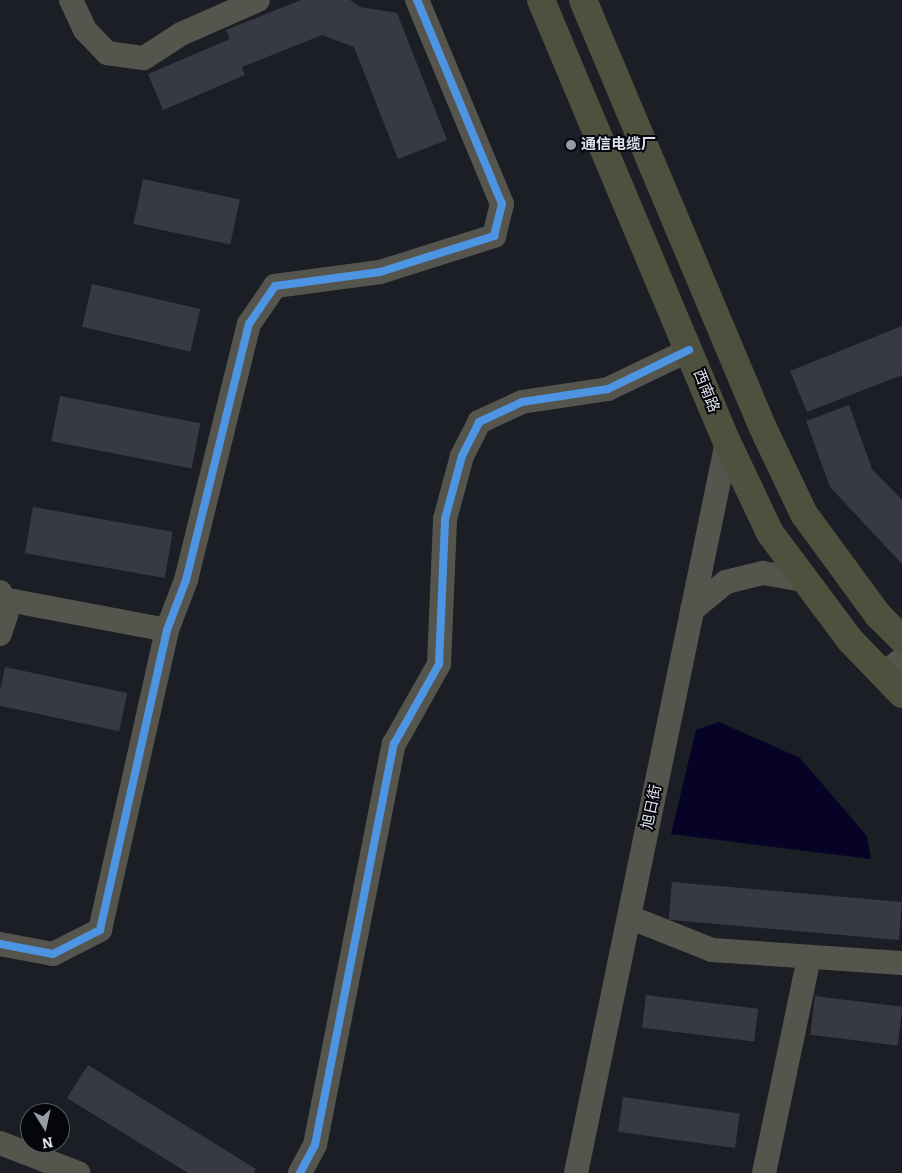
<!DOCTYPE html>
<meta charset="utf-8">
<style>
body{margin:0}
#map{position:relative;width:902px;height:1173px;overflow:hidden;background:#1c1e26;font-family:Bitter,"Noto Sans SC",serif}
div>[style]{position:absolute}
.water>*{inset:0;background:#060326}
.building>*{inset:0;background:#383a41;transform-origin:0 0}
.minor>*{height:24px;margin:-12px;padding:0 12px;transform-origin:12px;border-radius:12px;background:#55554e}
.major>*{height:28px;margin:-14px;padding:0 14px;transform-origin:14px;border-radius:14px;background:#4f503e}
.cycleway>*{height:8px;margin:-4px;padding:0 4px;transform-origin:4px;border-radius:4px;background:#4d94e3}
.dots>*{width:14px;height:14px;translate:-50% -50%;box-sizing:border-box;border:2px solid #05060c;border-radius:50%}
span{translate:-50% -50%;white-space:nowrap;text-align:center;line-height:1.15;-webkit-text-stroke:4px #05060c;paint-order:stroke}
.poi-label{font-size:15px;color:#dde0ea;font-weight:700}
.left{translate:0 -50%;text-align:left}
.street-label{font-size:15px;color:#dde0ea}
.north{position:absolute;left:20px;top:1103px;width:50px;height:50px;box-sizing:border-box;background:#05060c;border:1px solid #5b5d65;border-radius:50%;rotate:170deg;font-size:14px;font-weight:700;line-height:20px;text-align:center;color:#dde0ea}
.north::after{content:'';display:block;margin:auto;width:18px;height:22px;background:#999ca5;clip-path:polygon(50% 0,100% 100%,50% 72%,0 100%)}
</style>
<div id="map">
<div class="water">
<div style="clip-path:polygon(719px 722px,800px 758px,867px 836px,871px 859px,671px 834px,696px 730px)"></div>
</div>
<div class="building">
<div style="clip-path:polygon(301px 0,350px 0,360px 7px,397px 13px,447px 140px,398px 159px,354px 47px,322px 35px,242px 67px,245px 75px,163px 110px,148px 74px,230px 39px,226px 30px)"></div>
<div style="left:143px;top:179px;width:99px;height:46px;rotate:12deg"></div>
<div style="left:92px;top:284px;width:111px;height:44px;rotate:13deg"></div>
<div style="clip-path:polygon(902px 326px,902px 375px,807px 412px,790px 371px)"></div>
<div style="left:60px;top:396px;width:143px;height:46px;rotate:11deg"></div>
<div style="clip-path:polygon(849px 405px,872px 469px,902px 500px,902px 564px,830px 487px,806px 421px)"></div>
<div style="left:33px;top:507px;width:142px;height:47px;rotate:10deg"></div>
<div style="left:5px;top:667px;width:125px;height:39px;rotate:12deg"></div>
<div style="left:672px;top:882px;width:231px;height:38px;rotate:5deg"></div>
<div style="left:646px;top:995px;width:113px;height:33px;rotate:7deg"></div>
<div style="left:815px;top:996px;width:88px;height:39px;rotate:7deg"></div>
<div style="clip-path:polygon(88px 1065px,256px 1169px,254px 1173px,188px 1173px,67px 1098px)"></div>
<div style="left:623px;top:1097px;width:118px;height:35px;rotate:8deg"></div>
</div>
<div class="minor">
<div style="left:71px;top:0;width:33px;rotate:65deg"></div>
<div style="left:85px;top:30px;width:32px;rotate:46deg"></div>
<div style="left:107px;top:53px;width:37px;rotate:8deg"></div>
<div style="left:144px;top:58px;width:44px;rotate:-33deg"></div>
<div style="left:181px;top:34px;width:84px;rotate:-23.8deg"></div>
<div style="left:0;top:592px;width:24px;rotate:75deg"></div>
<div style="left:6px;top:615px;width:20px;rotate:108deg"></div>
<div style="left:3px;top:599px;width:167px;rotate:10.7deg"></div>
<div style="left:692px;top:610px;width:44px;rotate:-39.5deg"></div>
<div style="left:726px;top:582px;width:38px;rotate:-14deg"></div>
<div style="left:763px;top:573px;width:42px;rotate:9.7deg"></div>
<div style="left:883px;top:674px;width:24px;rotate:-38deg"></div>
<div style="left:629px;top:917px;width:89px;rotate:21.7deg"></div>
<div style="left:712px;top:950px;width:190px;rotate:3.9deg"></div>
<div style="left:0;top:944px;width:54px;rotate:10.7deg"></div>
<div style="left:53px;top:954px;width:53px;rotate:-27.1deg"></div>
<div style="left:100px;top:930px;width:307px;rotate:-77.4deg"></div>
<div style="left:167px;top:630px;width:53px;rotate:-69.2deg"></div>
<div style="left:186px;top:580px;width:264px;rotate:-76.2deg"></div>
<div style="left:249px;top:324px;width:46px;rotate:-55.6deg"></div>
<div style="left:275px;top:286px;width:106px;rotate:-7.6deg"></div>
<div style="left:380px;top:272px;width:120px;rotate:-17.5deg"></div>
<div style="left:494px;top:236px;width:33px;rotate:-76deg"></div>
<div style="left:502px;top:204px;width:221px;rotate:-112.6deg"></div>
<div style="left:0;top:1143px;width:84px;rotate:21deg"></div>
<div style="left:300px;top:1173px;width:32px;rotate:-62deg"></div>
<div style="left:315px;top:1145px;width:409px;rotate:-78.9deg"></div>
<div style="left:394px;top:744px;width:92px;rotate:-60.6deg"></div>
<div style="left:439px;top:664px;width:145px;rotate:-87.6deg"></div>
<div style="left:445px;top:519px;width:65px;rotate:-74.9deg"></div>
<div style="left:462px;top:456px;width:38px;rotate:-63deg"></div>
<div style="left:479px;top:422px;width:47px;rotate:-24.9deg"></div>
<div style="left:522px;top:402px;width:87px;rotate:-8.6deg"></div>
<div style="left:608px;top:389px;width:90px;rotate:-25.7deg"></div>
<div style="left:576px;top:1173px;width:746px;rotate:-78.33deg"></div>
<div style="left:764px;top:1173px;width:221px;rotate:-78.2deg"></div>
</div>
<div class="major">
<div style="left:541px;top:0;width:480px;rotate:67.2deg"></div>
<div style="left:727px;top:442px;width:101px;rotate:64.7deg"></div>
<div style="left:770px;top:533px;width:134px;rotate:53.2deg"></div>
<div style="left:850px;top:640px;width:75px;rotate:46.1deg"></div>
<div style="left:583px;top:0;width:462px;rotate:67.2deg"></div>
<div style="left:762px;top:426px;width:98px;rotate:64.5deg"></div>
<div style="left:804px;top:514px;width:125px;rotate:53.8deg"></div>
<div style="left:878px;top:615px;width:34px;rotate:45deg"></div>
</div>
<div class="cycleway">
<div style="left:0;top:944px;width:54px;rotate:10.7deg"></div>
<div style="left:53px;top:954px;width:53px;rotate:-27.1deg"></div>
<div style="left:100px;top:930px;width:307px;rotate:-77.4deg"></div>
<div style="left:167px;top:630px;width:53px;rotate:-69.2deg"></div>
<div style="left:186px;top:580px;width:264px;rotate:-76.2deg"></div>
<div style="left:249px;top:324px;width:46px;rotate:-55.6deg"></div>
<div style="left:275px;top:286px;width:106px;rotate:-7.6deg"></div>
<div style="left:380px;top:272px;width:120px;rotate:-17.5deg"></div>
<div style="left:494px;top:236px;width:33px;rotate:-76deg"></div>
<div style="left:502px;top:204px;width:221px;rotate:-112.6deg"></div>
<div style="left:300px;top:1173px;width:32px;rotate:-62deg"></div>
<div style="left:315px;top:1145px;width:409px;rotate:-78.9deg"></div>
<div style="left:394px;top:744px;width:92px;rotate:-60.6deg"></div>
<div style="left:439px;top:664px;width:145px;rotate:-87.6deg"></div>
<div style="left:445px;top:519px;width:65px;rotate:-74.9deg"></div>
<div style="left:462px;top:456px;width:38px;rotate:-63deg"></div>
<div style="left:479px;top:422px;width:47px;rotate:-24.9deg"></div>
<div style="left:522px;top:402px;width:87px;rotate:-8.6deg"></div>
<div style="left:608px;top:389px;width:90px;rotate:-25.7deg"></div>
</div>
<div class="dots">
<div style="left:571px;top:145px;background:#999ca5"></div>
</div>
<div class="poi-label">
<span class="left" style="left:581px;top:145px">通信电缆厂</span>
</div>
<div class="street-label">
<span style="left:706px;top:391px;rotate:68deg">西南路</span>
<span style="left:652px;top:807px;rotate:-78deg">旭日街</span>
</div>
<div class="north">N</div>
</div>
